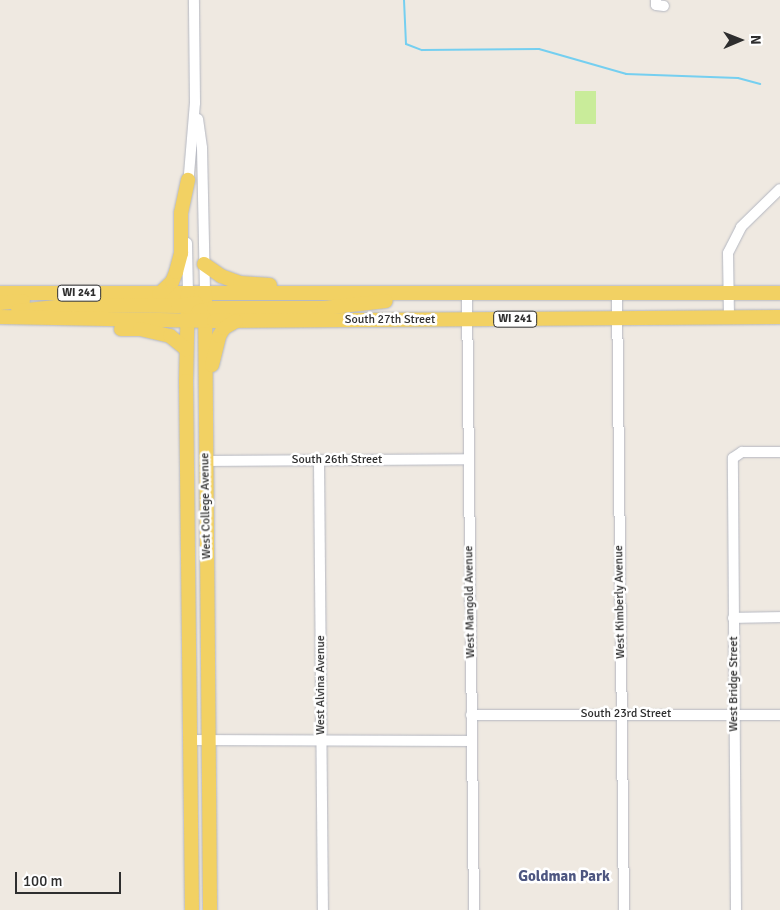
<!DOCTYPE html>
<style>
body{margin:0}
#map{position:relative;width:780px;height:910px;overflow:hidden;background:#efe9e1;font-family:Signika,sans-serif}
div>[style]{position:absolute}
.pitch>*{inset:0;background:#c9ec9a;transform-origin:0 0}
.stream>*{height:2px;margin:-1px;padding:0 1px;transform-origin:1px;border-radius:1px;background:#75cff0}
.roads{filter:drop-shadow(0 0 1px #b4b7c1) drop-shadow(0 0 1px #b4b7c1)}
.minor>*{height:10px;margin:-5px;padding:0 5px;transform-origin:5px;border-radius:5px;background:#fff}
.major>*{height:14px;margin:-7px;padding:0 7px;transform-origin:7px;border-radius:7px;background:#f2d163}
span{translate:-50% -50%;white-space:nowrap;text-align:center;line-height:1.15;-webkit-text-stroke:5px #fff;paint-order:stroke}
.shield-label span{padding:1px 4px;background:#fff;border:1px solid;border-radius:4px;-webkit-text-stroke-width:0}
.shield-label{font-size:11px;color:#2e2e2e;font-weight:700}
.street-label{font-size:12px;color:#2e2e2e}
.quarter-label{font-size:15px;color:#4d5680;font-weight:700}
.north{position:absolute;left:715px;top:15px;width:50px;height:50px;-webkit-text-stroke:4px #fff;paint-order:stroke;rotate:89deg;font-size:14px;font-weight:700;line-height:20px;text-align:center;color:#2e2e2e}
.north::after{content:'';display:block;margin:auto;width:18px;height:22px;background:#2e2e2e;clip-path:polygon(50% 0,100% 100%,50% 72%,0 100%)}
.scale{position:absolute;left:15px;top:872px;width:106px;height:22px;box-sizing:border-box;border:2px solid #2e2e2e;border-top:0;padding-left:6px;font-size:15px;line-height:18px;white-space:nowrap;color:#2e2e2e;-webkit-text-stroke:4px #fff;paint-order:stroke}
</style>
<div id="map">
<div class="pitch">
<div style="left:575px;top:91px;width:21px;height:33px"></div>
</div>
<div class="stream">
<div style="left:404px;top:0;width:44px;rotate:87.4deg"></div>
<div style="left:406px;top:44px;width:17px;rotate:21deg"></div>
<div style="left:422px;top:50px;width:117px;rotate:-0.5deg"></div>
<div style="left:539px;top:49px;width:91px;rotate:16deg"></div>
<div style="left:626px;top:74px;width:112px;rotate:2deg"></div>
<div style="left:738px;top:78px;width:23px;rotate:15deg"></div>
</div>
<div class="roads">
<div class="minor">
<div style="left:656px;top:0;width:5px;rotate:90deg"></div>
<div style="left:656px;top:5px;width:8px;rotate:7deg"></div>
<div style="left:198px;top:119px;width:29px;rotate:82deg"></div>
<div style="left:202px;top:148px;width:146px;rotate:88.8deg"></div>
<div style="left:188px;top:186px;width:83px;rotate:-85.2deg"></div>
<div style="left:195px;top:103px;width:103px;rotate:-90.6deg"></div>
<div style="left:187px;top:243px;width:51px;rotate:88.9deg"></div>
<div style="left:617px;top:294px;width:616px;rotate:89.35deg"></div>
<div style="left:467px;top:295px;width:615px;rotate:89.35deg"></div>
<div style="left:729px;top:317px;width:64px;rotate:-90.9deg"></div>
<div style="left:728px;top:253px;width:29px;rotate:-63deg"></div>
<div style="left:741px;top:227px;width:54px;rotate:-44.3deg"></div>
<div style="left:319px;top:460px;width:450px;rotate:89.5deg"></div>
<div style="left:206px;top:461px;width:262px;rotate:-0.4deg"></div>
<div style="left:733px;top:618px;width:47px;rotate:-1.2deg"></div>
<div style="left:471px;top:715px;width:309px"></div>
<div style="left:192px;top:740px;width:279px;rotate:0.2deg"></div>
<div style="left:736px;top:910px;width:452px;rotate:-90.4deg"></div>
<div style="left:733px;top:458px;width:11px;rotate:-34deg"></div>
<div style="left:742px;top:452px;width:38px"></div>
</div>
<div class="major">
<div style="left:204px;top:264px;width:21px;rotate:35deg"></div>
<div style="left:221px;top:276px;width:20px;rotate:20deg"></div>
<div style="left:240px;top:283px;width:30px;rotate:4deg"></div>
<div style="left:0;top:293px;width:780px"></div>
<div style="left:159px;top:294px;width:18px;rotate:-43deg"></div>
<div style="left:172px;top:282px;width:11px;rotate:-68deg"></div>
<div style="left:176px;top:272px;width:20px;rotate:-75deg"></div>
<div style="left:181px;top:253px;width:40px;rotate:-90deg"></div>
<div style="left:181px;top:213px;width:34px;rotate:-78deg"></div>
<div style="left:188px;top:294px;width:87px;rotate:91.3deg"></div>
<div style="left:186px;top:381px;width:529px;rotate:89.35deg"></div>
<div style="left:205px;top:294px;width:616px;rotate:89.53deg"></div>
<div style="left:0;top:303px;width:23px;rotate:-5deg"></div>
<div style="left:18px;top:311px;width:57px;rotate:-6deg"></div>
<div style="left:75px;top:305px;width:103px;rotate:0.6deg"></div>
<div style="left:178px;top:306px;width:18px;rotate:-9deg"></div>
<div style="left:199px;top:311px;width:15px;rotate:-11deg"></div>
<div style="left:214px;top:308px;width:110px"></div>
<div style="left:324px;top:308px;width:62px;rotate:-6.4deg"></div>
<div style="left:0;top:317px;width:214px;rotate:1.1deg"></div>
<div style="left:214px;top:321px;width:566px;rotate:-0.4deg"></div>
<div style="left:121px;top:329px;width:19px"></div>
<div style="left:140px;top:329px;width:31px;rotate:13deg"></div>
<div style="left:170px;top:336px;width:21px;rotate:39deg"></div>
<div style="left:212px;top:365px;width:30px;rotate:-76deg"></div>
<div style="left:219px;top:336px;width:9px;rotate:-58deg"></div>
<div style="left:224px;top:328px;width:14px;rotate:-30deg"></div>
</div>
</div>
<div class="shield-label">
<span style="left:79px;top:293px">WI 241</span>
<span style="left:515px;top:319px">WI 241</span>
</div>
<div class="street-label">
<span style="left:390px;top:320px">South 27th Street</span>
<span style="left:337px;top:460px">South 26th Street</span>
<span style="left:206px;top:506px;rotate:-91deg">West College Avenue</span>
<span style="left:470px;top:602px;rotate:-91deg">West Mangold Avenue</span>
<span style="left:620px;top:602px;rotate:-91deg">West Kimberly Avenue</span>
<span style="left:734px;top:684px;rotate:-90deg">West Bridge Street</span>
<span style="left:321px;top:685px;rotate:-90deg">West Alvina Avenue</span>
<span style="left:626px;top:714px">South 23rd Street</span>
</div>
<div class="quarter-label">
<span style="left:564px;top:877px">Goldman Park</span>
</div>
<div class="north">N</div>
<div class="scale">100 m</div>
</div>
